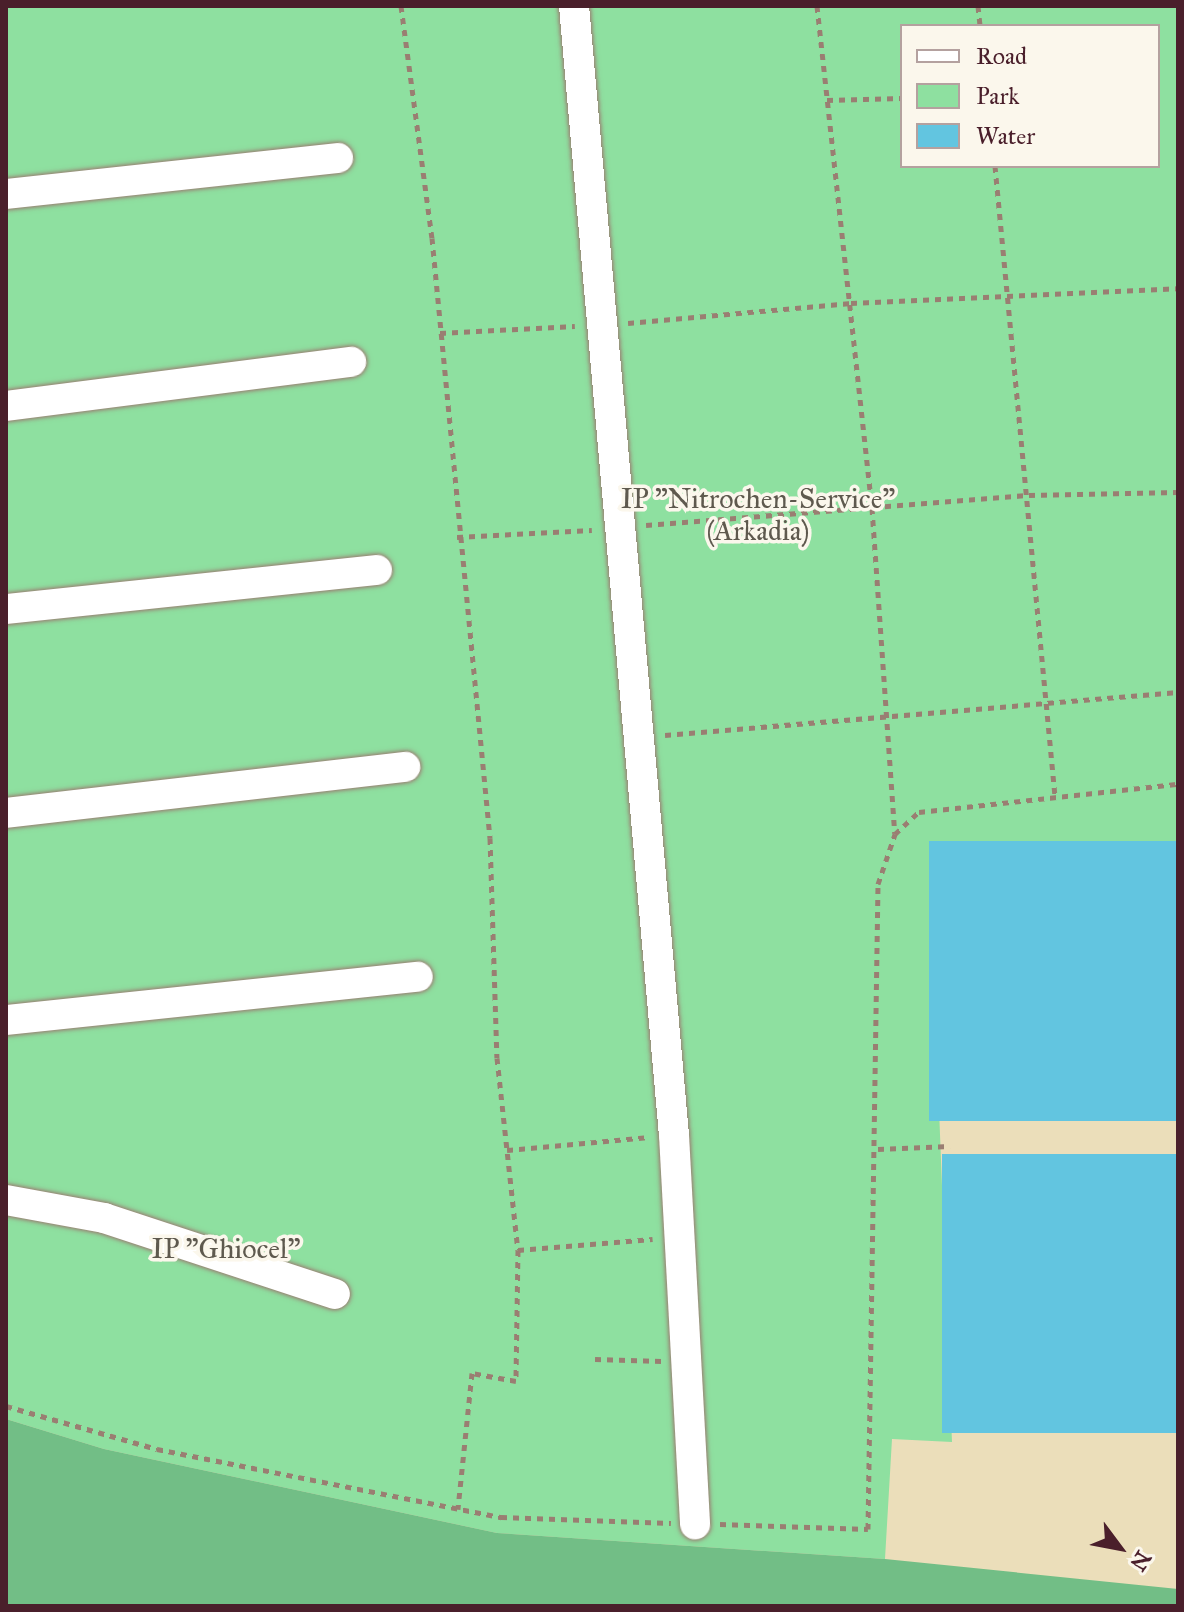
<!DOCTYPE html>
<style>
body{margin:0}
#map{position:relative;width:1184px;height:1612px;overflow:hidden;background:#ebdeba;font-family:"IM FELL Great Primer",serif}
div>[style]{position:absolute}
.green>*{inset:0;background:#8ee0a0}
.forest>*{inset:0;background:#72be86}
.water>*{inset:0;background:#62c5e0;transform-origin:0 0}
.path>*{height:5px;margin-top:-2.5px;transform-origin:0;background:repeating-linear-gradient(90deg,#9a7e72 0 6px,transparent 0 12px)}
.roads{filter:drop-shadow(0 0 2px #9a7e72) drop-shadow(0 0 2px #9a7e72)}
.minor>*{height:30px;margin:-15px;padding:0 15px;transform-origin:15px;border-radius:15px;background:#fff}
span{translate:-50% -50%;white-space:nowrap;text-align:center;line-height:1.15;-webkit-text-stroke:7px #fbf7ec;paint-order:stroke}
.park-label{font-size:28px;color:#5e594e}
.frame{position:absolute;inset:0;border:8px solid #4a1f2b;pointer-events:none}
.legend{position:absolute;left:900px;top:24px;width:260px;height:144px;box-sizing:border-box;background:#fbf7ec;border:2px solid #b4a19f;margin:0;padding:10px 14px;list-style:none;font-size:24px;color:#4a1f2b}
.legend li{display:flex;align-items:center;gap:16px;height:40px}
.legend b{width:40px;border:2px solid #b4a19f}
.north{position:absolute;left:1080px;top:1508px;width:80px;height:80px;-webkit-text-stroke:6px #fbf7ec;paint-order:stroke;rotate:122deg;font-size:22px;font-weight:700;line-height:32px;text-align:center;color:#4a1f2b}
.north::after{content:'';display:block;margin:auto;width:28px;height:36px;background:#4a1f2b;clip-path:polygon(50% 0,100% 100%,50% 72%,0 100%)}
</style>
<div id="map">
<div class="green">
<div style="clip-path:polygon(evenodd,6px 6px,1178px 6px,1178px 841px,929px 852px,952px 1442px,892px 1439px,885px 1559px,497px 1533px,104px 1449px,6px 1419px,6px 6px,902px 26px,1158px 26px,1158px 166px,902px 166px,902px 26px)"></div>
</div>
<div class="forest">
<div style="clip-path:polygon(6px 1419px,104px 1449px,497px 1533px,885px 1559px,1178px 1589px,1178px 1606px,6px 1606px)"></div>
</div>
<div class="water">
<div style="left:1178px;top:841px;width:280px;height:249px;rotate:90deg"></div>
<div style="left:1178px;top:1154px;width:279px;height:236px;rotate:90deg"></div>
</div>
<div class="path">
<div style="left:401px;top:6px;width:234px;rotate:82.4deg"></div>
<div style="left:432px;top:238px;width:603px;rotate:84.48deg"></div>
<div style="left:490px;top:838px;width:220px;rotate:88.2deg"></div>
<div style="left:497px;top:1058px;width:193px;rotate:83.8deg"></div>
<div style="left:518px;top:1250px;width:131px;rotate:90.9deg"></div>
<div style="left:516px;top:1381px;width:45px;rotate:-169.7deg"></div>
<div style="left:472px;top:1373px;width:137px;rotate:95.9deg"></div>
<div style="left:817px;top:6px;width:505px;rotate:83.75deg"></div>
<div style="left:872px;top:508px;width:326px;rotate:86deg"></div>
<div style="left:978px;top:6px;width:20px;rotate:84deg"></div>
<div style="left:827px;top:100px;width:75px;rotate:-1.5deg"></div>
<div style="left:995px;top:166px;width:633px;rotate:84.56deg"></div>
<div style="left:628px;top:323px;width:224px;rotate:-5.1deg"></div>
<div style="left:851px;top:303px;width:327px;rotate:-2.6deg"></div>
<div style="left:440px;top:333px;width:135px;rotate:-3deg"></div>
<div style="left:646px;top:525px;width:384px;rotate:-4.5deg"></div>
<div style="left:1029px;top:495px;width:149px;rotate:-1.2deg"></div>
<div style="left:457px;top:537px;width:135px;rotate:-3deg"></div>
<div style="left:665px;top:735px;width:515px;rotate:-4.79deg"></div>
<div style="left:878px;top:1149px;width:72px;rotate:-2.4deg"></div>
<div style="left:507px;top:1150px;width:143px;rotate:-5.2deg"></div>
<div style="left:518px;top:1250px;width:135px;rotate:-4.7deg"></div>
<div style="left:595px;top:1359px;width:67px;rotate:1.7deg"></div>
<div style="left:6px;top:1406px;width:157px;rotate:15.9deg"></div>
<div style="left:157px;top:1449px;width:351px;rotate:11.2deg"></div>
<div style="left:501px;top:1517px;width:170px;rotate:2deg"></div>
<div style="left:720px;top:1524px;width:148px;rotate:1.9deg"></div>
<div style="left:868px;top:1529px;width:645px;rotate:-89.11deg"></div>
<div style="left:878px;top:884px;width:53px;rotate:-71.2deg"></div>
<div style="left:895px;top:834px;width:33px;rotate:-43deg"></div>
<div style="left:919px;top:812px;width:261px;rotate:-6.2deg"></div>
</div>
<div class="roads">
<div class="minor">
<div style="left:574px;top:6px;width:1133px;rotate:84.94deg"></div>
<div style="left:674px;top:1135px;width:390px;rotate:86.9deg"></div>
<div style="left:6px;top:194px;width:334px;rotate:-6.2deg"></div>
<div style="left:6px;top:406px;width:348px;rotate:-7.3deg"></div>
<div style="left:6px;top:609px;width:373px;rotate:-6deg"></div>
<div style="left:6px;top:813px;width:402px;rotate:-6.6deg"></div>
<div style="left:6px;top:1020px;width:414px;rotate:-6deg"></div>
<div style="left:6px;top:1200px;width:100px;rotate:10.4deg"></div>
<div style="left:104px;top:1218px;width:243px;rotate:18.2deg"></div>
</div>
</div>
<div class="park-label">
<span style="left:758px;top:515px">IP "Nitrochen-Service"<br>(Arkadia)</span>
<span style="left:226px;top:1249px">IP "Ghiocel"</span>
</div>
<div class="frame"></div>
<ul class="legend">
<li><b style="height:10px;background:#fff"></b>Road</li>
<li><b style="height:22px;background:#8ee0a0"></b>Park</li>
<li><b style="height:22px;background:#62c5e0"></b>Water</li>
</ul>
<div class="north">N</div>
</div>
